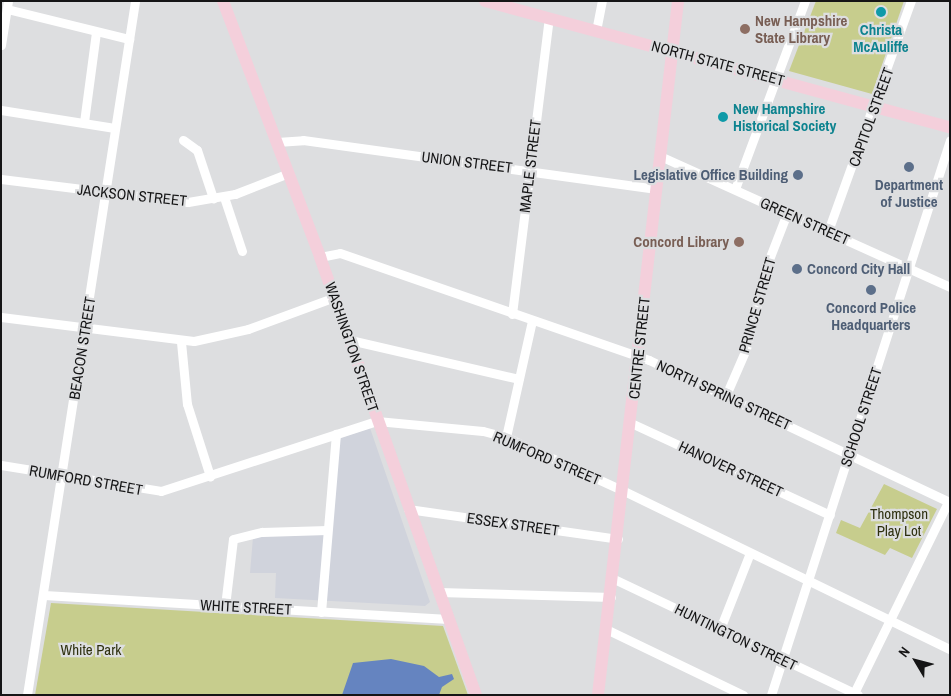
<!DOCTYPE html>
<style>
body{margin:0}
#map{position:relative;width:951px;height:696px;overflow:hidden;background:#dddee0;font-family:"Archivo Narrow",sans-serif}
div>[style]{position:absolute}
.built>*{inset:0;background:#d0d3dc}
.green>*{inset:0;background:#c7cd8d}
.water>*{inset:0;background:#6584c0}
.street>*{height:9px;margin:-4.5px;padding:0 4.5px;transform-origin:4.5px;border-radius:4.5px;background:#fff}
.secondary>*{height:12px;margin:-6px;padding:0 6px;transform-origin:6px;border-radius:6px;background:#f4cfdb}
.dots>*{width:14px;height:14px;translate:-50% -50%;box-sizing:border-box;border:2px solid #dddee0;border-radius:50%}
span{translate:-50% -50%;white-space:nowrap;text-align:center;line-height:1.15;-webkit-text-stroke:4.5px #dddee0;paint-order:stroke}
.education-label{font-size:15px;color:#785e54;font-weight:700}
.left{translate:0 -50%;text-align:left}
.right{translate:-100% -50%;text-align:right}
.culture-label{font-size:15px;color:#0d838f;font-weight:700}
.street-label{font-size:15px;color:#151516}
.service-label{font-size:15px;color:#4e5e75;font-weight:700}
.park-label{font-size:15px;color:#2e300f}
.frame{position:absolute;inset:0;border:2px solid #151516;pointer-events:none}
.north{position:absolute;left:891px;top:636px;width:50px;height:50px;-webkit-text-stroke:4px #dddee0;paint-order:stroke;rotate:307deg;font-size:14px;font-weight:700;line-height:20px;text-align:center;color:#151516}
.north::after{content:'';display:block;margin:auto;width:18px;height:22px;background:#151516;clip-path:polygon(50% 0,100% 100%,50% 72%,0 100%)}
</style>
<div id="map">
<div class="built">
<div style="clip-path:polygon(370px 428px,430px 602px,425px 606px,275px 598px,276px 573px,250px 573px,253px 537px,332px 532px,337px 447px,341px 438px)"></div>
</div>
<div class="green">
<div style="clip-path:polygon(816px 1px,904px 1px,872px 94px,789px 71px)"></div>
<div style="clip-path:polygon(884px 484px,937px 509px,912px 558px,890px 548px,885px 555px,836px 533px,841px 520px,860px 528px)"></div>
<div style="clip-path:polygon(51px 603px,443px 626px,468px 695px,35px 695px)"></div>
</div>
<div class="water">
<div style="clip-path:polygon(391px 659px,424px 666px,439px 677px,452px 674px,454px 679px,442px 687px,439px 695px,342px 695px,353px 663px)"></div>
</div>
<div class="street">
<div style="left:7px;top:9px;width:126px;rotate:13.8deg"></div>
<div style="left:596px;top:31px;width:31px;rotate:-79deg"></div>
<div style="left:1px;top:45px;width:45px;rotate:-81deg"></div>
<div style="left:1px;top:110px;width:115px;rotate:9deg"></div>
<div style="left:84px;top:122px;width:91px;rotate:-82.4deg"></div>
<div style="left:183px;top:140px;width:17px;rotate:36deg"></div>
<div style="left:197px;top:150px;width:51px;rotate:71.6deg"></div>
<div style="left:277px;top:142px;width:26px;rotate:-4deg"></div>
<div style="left:303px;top:140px;width:357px;rotate:7.9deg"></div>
<div style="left:660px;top:156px;width:318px;rotate:24.3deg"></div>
<div style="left:1px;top:179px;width:188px;rotate:7deg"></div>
<div style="left:188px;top:202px;width:48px;rotate:-9.7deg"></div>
<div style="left:235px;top:194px;width:58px;rotate:-21.3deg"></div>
<div style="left:735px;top:189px;width:201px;rotate:-69.6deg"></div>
<div style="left:224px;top:197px;width:57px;rotate:71.6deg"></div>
<div style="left:828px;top:231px;width:245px;rotate:-70.2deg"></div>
<div style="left:320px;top:257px;width:20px;rotate:-11deg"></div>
<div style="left:340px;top:253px;width:327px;rotate:19.1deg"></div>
<div style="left:649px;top:360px;width:333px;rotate:25.3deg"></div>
<div style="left:512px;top:314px;width:297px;rotate:-82.9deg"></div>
<div style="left:1px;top:317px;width:194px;rotate:7.1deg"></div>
<div style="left:194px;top:341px;width:55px;rotate:-12.5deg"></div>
<div style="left:248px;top:329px;width:93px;rotate:-20.2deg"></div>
<div style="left:350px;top:340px;width:173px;rotate:13deg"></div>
<div style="left:181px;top:342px;width:62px;rotate:84.5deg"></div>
<div style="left:187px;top:404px;width:76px;rotate:72.3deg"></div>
<div style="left:726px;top:395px;width:50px;rotate:-66.5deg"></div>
<div style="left:746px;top:349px;width:90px;rotate:-75.8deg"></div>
<div style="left:768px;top:262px;width:53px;rotate:-68.8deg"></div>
<div style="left:631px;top:423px;width:219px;rotate:24.8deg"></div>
<div style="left:506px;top:437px;width:119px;rotate:-77.4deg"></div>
<div style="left:1px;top:465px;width:162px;rotate:9.2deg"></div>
<div style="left:161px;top:491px;width:227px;rotate:-18deg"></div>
<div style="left:377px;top:421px;width:106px;rotate:5.4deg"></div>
<div style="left:483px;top:431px;width:24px;rotate:15deg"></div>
<div style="left:506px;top:437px;width:130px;rotate:24.6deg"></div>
<div style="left:624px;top:491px;width:362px;rotate:25.9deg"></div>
<div style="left:408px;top:509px;width:212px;rotate:8.1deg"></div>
<div style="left:614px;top:579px;width:270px;rotate:25.4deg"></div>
<div style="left:439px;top:592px;width:172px;rotate:1.7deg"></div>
<div style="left:44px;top:595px;width:405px;rotate:3.4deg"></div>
<div style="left:225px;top:606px;width:67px;rotate:-83.2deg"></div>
<div style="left:233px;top:539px;width:30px;rotate:-14deg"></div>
<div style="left:262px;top:532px;width:65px;rotate:-1.8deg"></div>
<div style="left:321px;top:612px;width:179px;rotate:-85.2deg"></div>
<div style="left:720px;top:629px;width:82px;rotate:-68.5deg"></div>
<div style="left:608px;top:630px;width:150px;rotate:25.7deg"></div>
<div style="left:854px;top:693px;width:213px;rotate:-63.8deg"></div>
<div style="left:27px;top:695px;width:702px;rotate:-81.15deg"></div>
<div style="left:771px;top:695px;width:583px;rotate:-72.12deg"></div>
</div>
<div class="secondary">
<div style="left:223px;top:1px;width:274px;rotate:69.2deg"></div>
<div style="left:320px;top:257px;width:465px;rotate:70.4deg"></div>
<div style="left:485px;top:1px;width:482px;rotate:15.2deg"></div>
<div style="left:598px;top:695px;width:699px;rotate:-83.42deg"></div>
</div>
<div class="dots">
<div style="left:881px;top:12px;background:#0f9aa8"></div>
<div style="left:745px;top:29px;background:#8d6e63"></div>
<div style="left:723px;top:117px;background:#0f9aa8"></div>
<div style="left:909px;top:167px;background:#5c6f8a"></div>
<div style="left:798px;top:175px;background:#5c6f8a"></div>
<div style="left:739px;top:242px;background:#8d6e63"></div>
<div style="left:797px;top:269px;background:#5c6f8a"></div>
<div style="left:871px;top:290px;background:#5c6f8a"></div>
</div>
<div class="education-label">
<span class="left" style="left:755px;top:29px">New Hampshire<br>State Library</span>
<span class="right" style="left:729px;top:242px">Concord Library</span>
</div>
<div class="culture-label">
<span style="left:881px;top:38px">Christa<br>McAuliffe</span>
<span class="left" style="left:733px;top:117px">New Hampshire<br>Historical Society</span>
</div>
<div class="street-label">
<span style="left:718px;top:63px;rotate:15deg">NORTH STATE STREET</span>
<span style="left:871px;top:117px;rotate:-70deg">CAPITOL STREET</span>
<span style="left:467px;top:162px;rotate:7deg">UNION STREET</span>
<span style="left:530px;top:166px;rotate:-83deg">MAPLE STREET</span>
<span style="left:132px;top:195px;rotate:6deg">JACKSON STREET</span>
<span style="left:805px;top:221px;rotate:24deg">GREEN STREET</span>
<span style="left:757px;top:305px;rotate:-74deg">PRINCE STREET</span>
<span style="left:352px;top:347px;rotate:71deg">WASHINGTON STREET</span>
<span style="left:82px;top:348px;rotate:-81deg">BEACON STREET</span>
<span style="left:639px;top:348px;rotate:-84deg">CENTRE STREET</span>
<span style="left:724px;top:395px;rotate:25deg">NORTH SPRING STREET</span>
<span style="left:861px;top:417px;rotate:-72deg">SCHOOL STREET</span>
<span style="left:547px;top:458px;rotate:23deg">RUMFORD STREET</span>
<span style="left:731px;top:469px;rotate:25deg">HANOVER STREET</span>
<span style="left:86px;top:480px;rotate:10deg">RUMFORD STREET</span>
<span style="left:513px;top:524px;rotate:8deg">ESSEX STREET</span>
<span style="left:246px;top:607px;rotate:3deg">WHITE STREET</span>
<span style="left:736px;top:637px;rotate:26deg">HUNTINGTON STREET</span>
</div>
<div class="service-label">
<span class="right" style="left:788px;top:175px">Legislative Office Building</span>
<span style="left:909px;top:193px">Department<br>of Justice</span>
<span class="left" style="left:807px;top:269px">Concord City Hall</span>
<span style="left:871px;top:316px">Concord Police<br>Headquarters</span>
</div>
<div class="park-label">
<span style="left:899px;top:522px">Thompson<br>Play Lot</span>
<span style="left:91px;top:650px">White Park</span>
</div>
<div class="frame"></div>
<div class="north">N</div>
</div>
